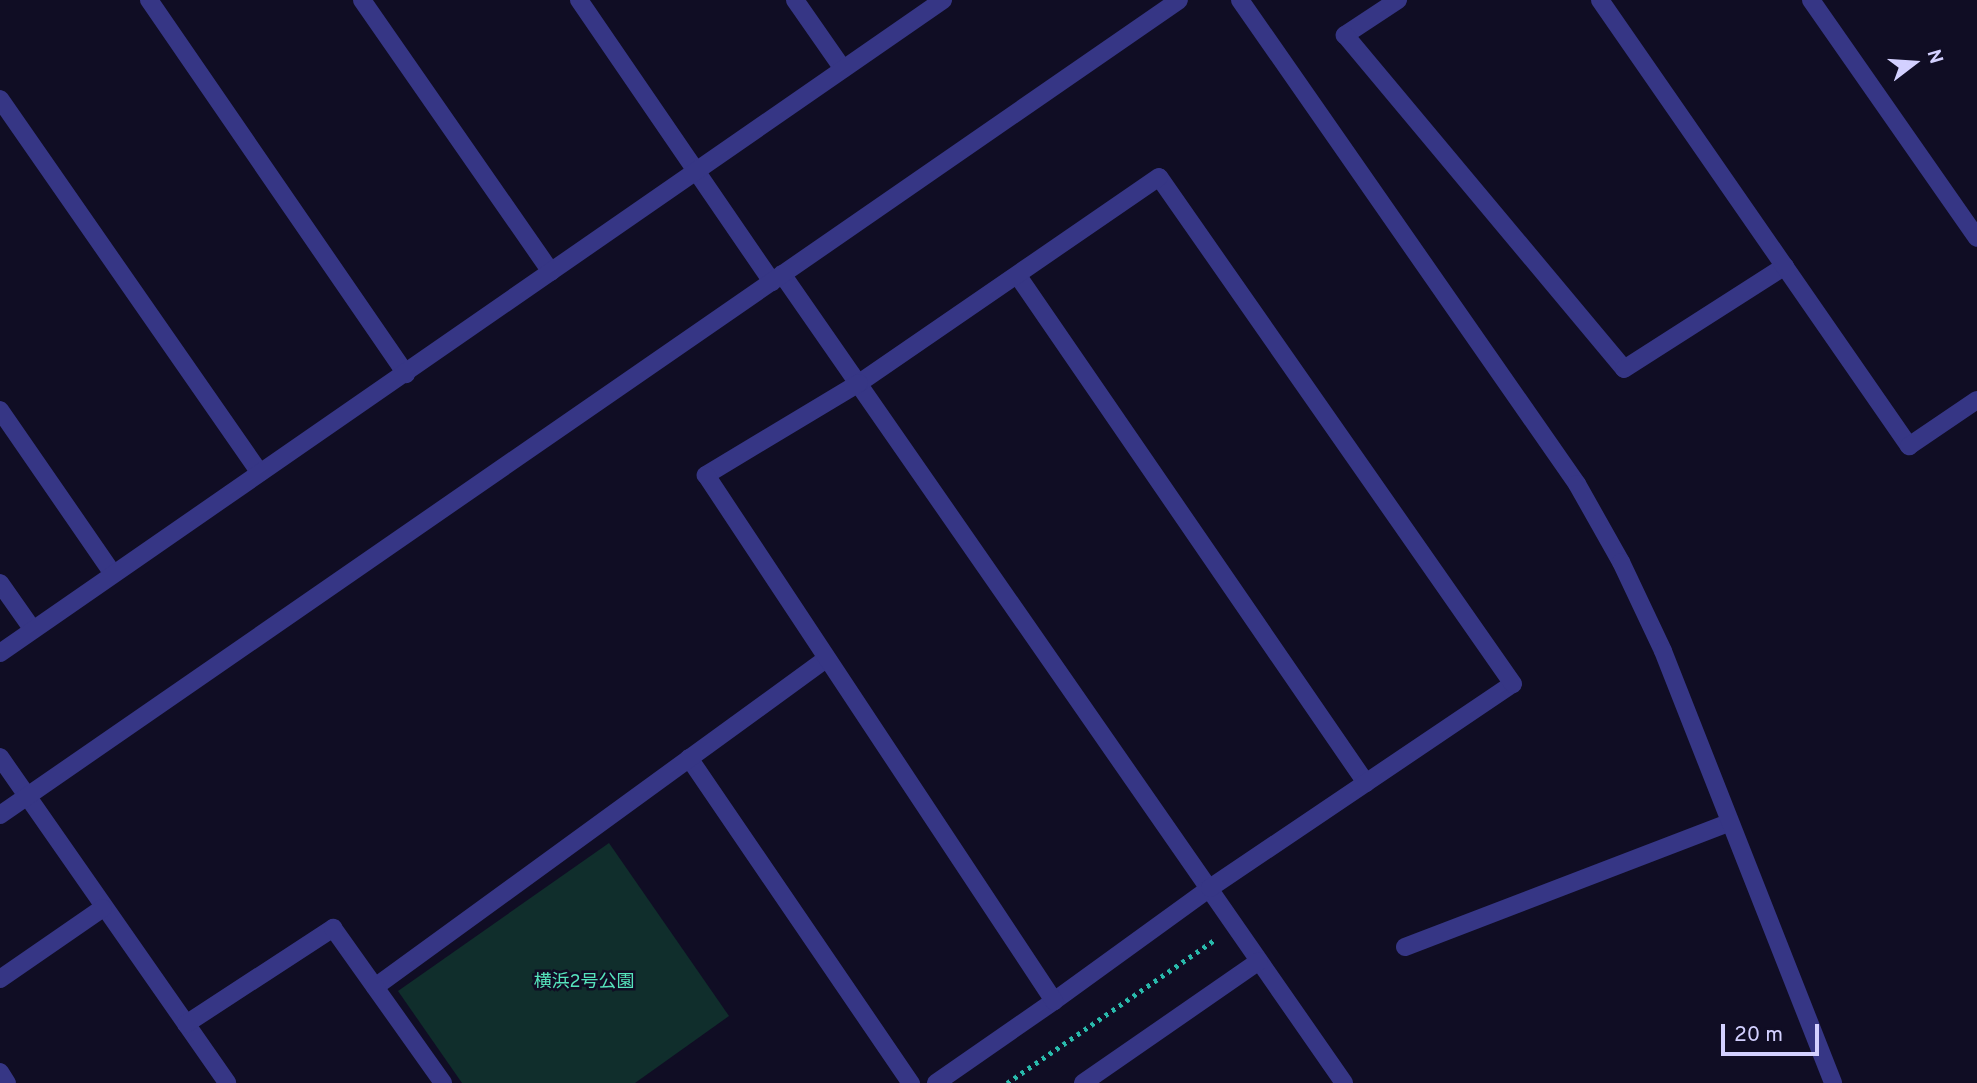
<!DOCTYPE html>
<meta charset="utf-8">
<style>
body{margin:0}
#map{position:relative;width:1977px;height:1083px;overflow:hidden;background:#100d24;font-family:Overpass,"Noto Sans JP",sans-serif}
div>[style]{position:absolute}
.green>*{inset:0;background:#102e2c}
.path>*{height:4.5px;margin-top:-2.25px;transform-origin:0;background:repeating-linear-gradient(90deg,#29baac 0 3.5px,transparent 0 8.5px)}
.minor>*{height:18px;margin:-9px;padding:0 9px;transform-origin:9px;border-radius:9px;background:#363685}
.tertiary>*{height:18px;margin:-9px;padding:0 9px;transform-origin:9px;border-radius:9px;background:#363685}
span{translate:-50% -50%;white-space:nowrap;text-align:center;line-height:1.15;-webkit-text-stroke:5px #100d24;paint-order:stroke}
.park-label{font-size:18px;color:#56e4bc}
.north{position:absolute;left:1879px;top:28px;width:70px;height:70px;-webkit-text-stroke:5px #100d24;paint-order:stroke;rotate:73deg;font-size:19px;font-weight:700;line-height:28px;text-align:center;color:#d3d0ff}
.north::after{content:'';display:block;margin:auto;width:24px;height:32px;background:#d3d0ff;clip-path:polygon(50% 0,100% 100%,50% 72%,0 100%)}
.scale{position:absolute;left:1721px;top:1024px;width:98px;height:32px;box-sizing:border-box;border:4px solid #d3d0ff;border-top:0;padding-left:9px;font-size:21px;line-height:24px;white-space:nowrap;color:#d3d0ff;-webkit-text-stroke:5px #100d24;paint-order:stroke}
</style>
<div id="map">
<div class="green">
<div style="clip-path:polygon(609px 843px,729px 1016px,635px 1083px,462px 1083px,398px 991px)"></div>
</div>
<div class="path">
<div style="left:1007px;top:1083px;width:252px;rotate:-34.6deg"></div>
</div>
<div class="minor">
<div style="left:149px;top:0;width:454px;rotate:55.5deg"></div>
<div style="left:362px;top:0;width:331px;rotate:55.2deg"></div>
<div style="left:579px;top:0;width:342px;rotate:55.6deg"></div>
<div style="left:795px;top:0;width:84px;rotate:55.2deg"></div>
<div style="left:1398px;top:0;width:64px;rotate:146.6deg"></div>
<div style="left:1345px;top:35px;width:435px;rotate:50.1deg"></div>
<div style="left:1624px;top:369px;width:191px;rotate:-32.6deg"></div>
<div style="left:1600px;top:0;width:543px;rotate:55.28deg"></div>
<div style="left:1909px;top:446px;width:82px;rotate:-34.1deg"></div>
<div style="left:1811px;top:0;width:290px;rotate:55.1deg"></div>
<div style="left:0;top:99px;width:455px;rotate:55.2deg"></div>
<div style="left:782px;top:274px;width:985px;rotate:55.21deg"></div>
<div style="left:1018px;top:276px;width:615px;rotate:55.53deg"></div>
<div style="left:0;top:410px;width:199px;rotate:55.4deg"></div>
<div style="left:0;top:583px;width:57px;rotate:54.9deg"></div>
<div style="left:0;top:653px;width:1147px;rotate:-34.7deg"></div>
<div style="left:0;top:757px;width:397px;rotate:55.1deg"></div>
<div style="left:689px;top:758px;width:394px;rotate:55.7deg"></div>
<div style="left:1405px;top:947px;width:348px;rotate:-21deg"></div>
<div style="left:0;top:979px;width:125px;rotate:-34.6deg"></div>
<div style="left:375px;top:987px;width:558px;rotate:-36.03deg"></div>
<div style="left:186px;top:1024px;width:176px;rotate:-33.1deg"></div>
<div style="left:333px;top:928px;width:190px;rotate:54.6deg"></div>
<div style="left:0;top:1072px;width:13px;rotate:58deg"></div>
<div style="left:936px;top:1083px;width:144px;rotate:-34.8deg"></div>
<div style="left:1054px;top:1001px;width:193px;rotate:-35.9deg"></div>
<div style="left:1210px;top:888px;width:365px;rotate:-34deg"></div>
<div style="left:1513px;top:684px;width:618px;rotate:-124.92deg"></div>
<div style="left:1159px;top:177px;width:364px;rotate:145.5deg"></div>
<div style="left:859px;top:383px;width:179px;rotate:149deg"></div>
<div style="left:706px;top:475px;width:631px;rotate:56.51deg"></div>
<div style="left:1083px;top:1083px;width:214px;rotate:-34.7deg"></div>
</div>
<div class="tertiary">
<div style="left:1240px;top:0;width:590px;rotate:55.15deg"></div>
<div style="left:1577px;top:484px;width:90px;rotate:60.6deg"></div>
<div style="left:1621px;top:562px;width:98px;rotate:64.7deg"></div>
<div style="left:1663px;top:651px;width:464px;rotate:68.5deg"></div>
<div style="left:0;top:815px;width:1433px;rotate:-34.65deg"></div>
</div>
<div class="park-label">
<span style="left:584px;top:983px">横浜2号公園</span>
</div>
<div class="north">N</div>
<div class="scale">20 m</div>
</div>
